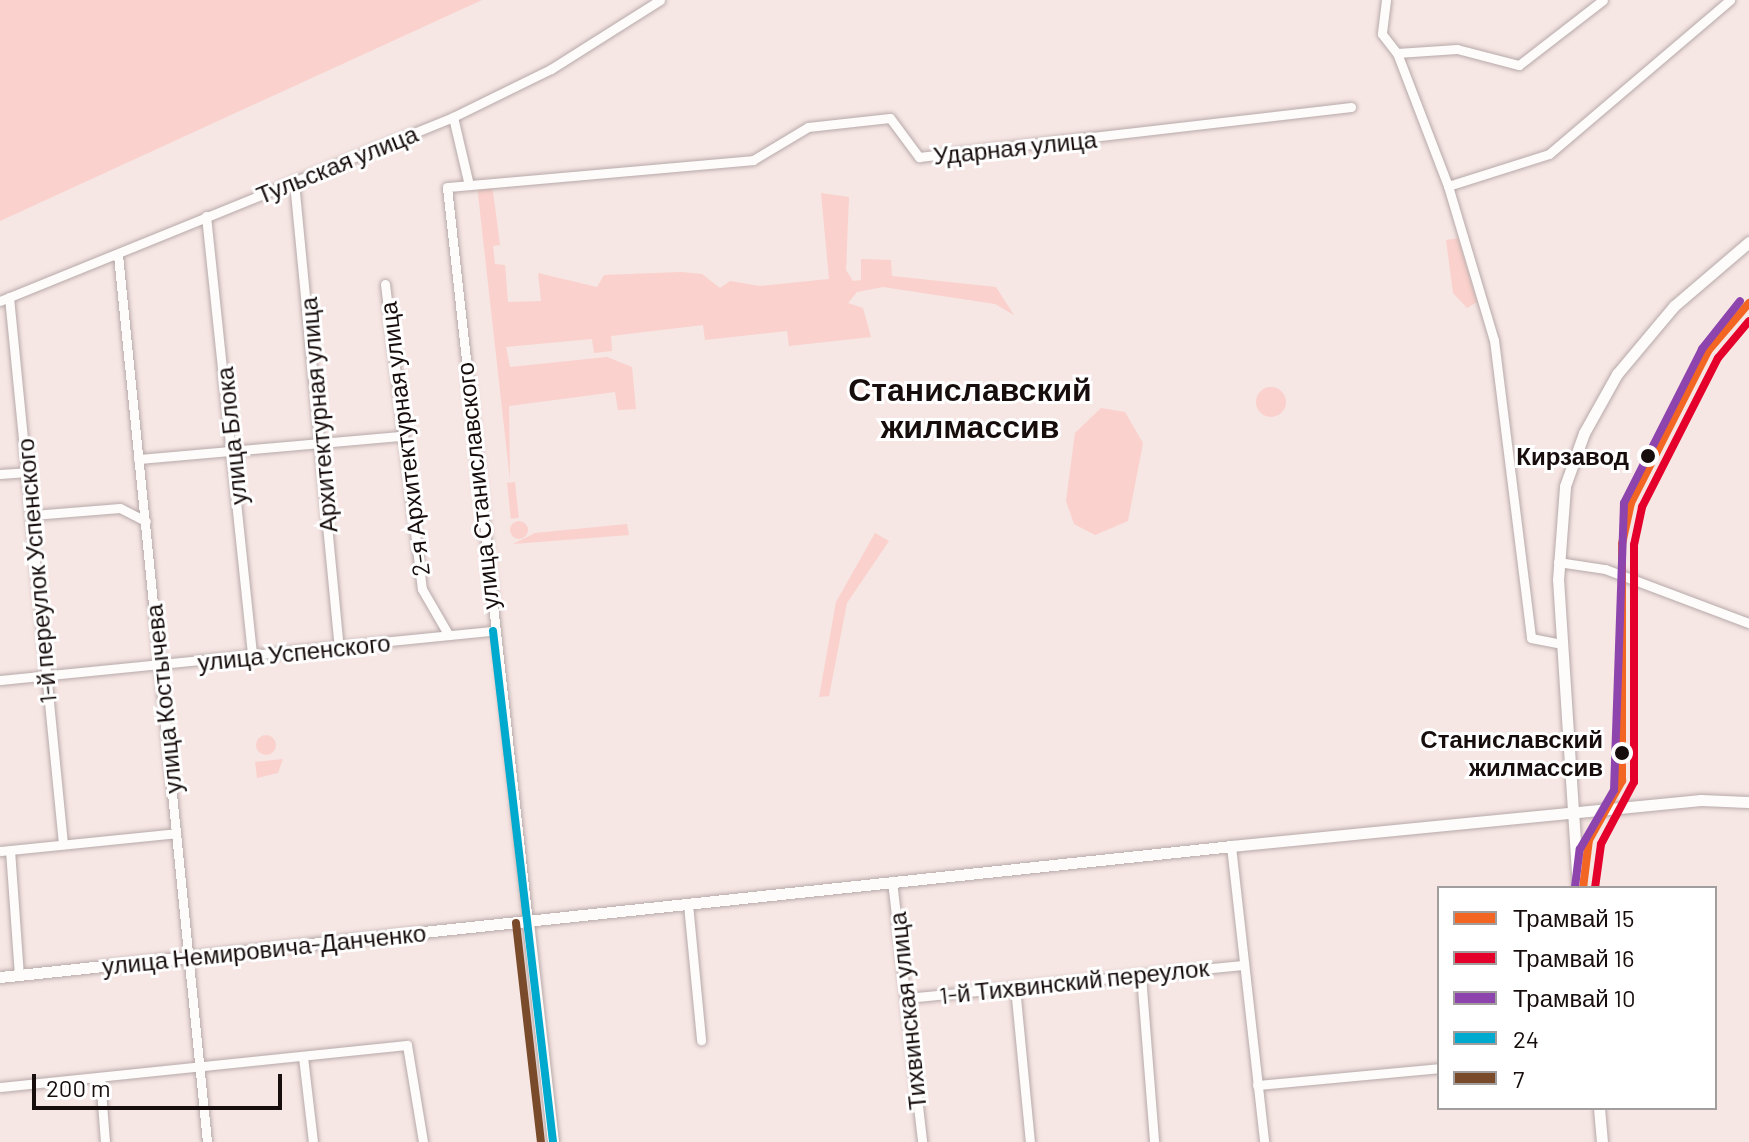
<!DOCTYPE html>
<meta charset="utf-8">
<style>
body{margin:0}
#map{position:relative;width:1749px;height:1142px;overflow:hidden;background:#f6e6e4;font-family:Barlow,sans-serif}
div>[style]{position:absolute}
.green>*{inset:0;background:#fad1cc;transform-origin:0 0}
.round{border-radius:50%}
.roads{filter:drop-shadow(0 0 2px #b7aaa9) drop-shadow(0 0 2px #b7aaa9)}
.minor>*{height:9px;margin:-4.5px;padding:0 4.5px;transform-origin:4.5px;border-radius:4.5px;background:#fefbfb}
.major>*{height:11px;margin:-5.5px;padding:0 5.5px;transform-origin:5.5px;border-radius:5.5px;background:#fefbfb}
.bus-1>*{height:8px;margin:-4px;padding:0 4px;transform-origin:4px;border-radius:4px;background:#00a9ce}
.bus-2>*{height:8px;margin:-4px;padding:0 4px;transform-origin:4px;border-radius:4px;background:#7a4b2a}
.tram-1>*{height:8px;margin:-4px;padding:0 4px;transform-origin:4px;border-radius:4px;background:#f26522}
.tram-2>*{height:8px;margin:-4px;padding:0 4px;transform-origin:4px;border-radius:4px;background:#e4002b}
.tram-3>*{height:8px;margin:-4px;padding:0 4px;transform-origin:4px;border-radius:4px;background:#8e44ad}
.dots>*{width:22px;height:22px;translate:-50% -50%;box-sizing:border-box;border:4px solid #fff;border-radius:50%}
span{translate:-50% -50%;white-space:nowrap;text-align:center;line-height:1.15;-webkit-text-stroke:6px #fff;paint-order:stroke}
.street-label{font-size:24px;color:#160d0c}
.stop-label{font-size:24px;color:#160d0c;font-weight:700}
.right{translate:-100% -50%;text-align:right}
.district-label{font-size:32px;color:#160d0c;font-weight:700}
.legend{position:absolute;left:1437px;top:886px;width:280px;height:224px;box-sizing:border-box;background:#fff;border:2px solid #a29e9e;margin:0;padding:10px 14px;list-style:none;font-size:24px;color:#160d0c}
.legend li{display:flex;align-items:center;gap:16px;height:40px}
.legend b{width:40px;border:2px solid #a29e9e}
.scale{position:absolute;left:32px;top:1074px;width:250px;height:36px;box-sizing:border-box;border:4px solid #160d0c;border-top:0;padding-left:10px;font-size:24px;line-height:28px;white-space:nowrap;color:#160d0c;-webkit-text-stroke:6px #fff;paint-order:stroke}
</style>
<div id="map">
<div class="green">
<div style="clip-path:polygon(0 0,482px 0,0 221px)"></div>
<div style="clip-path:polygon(492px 184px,500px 245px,493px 246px,495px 264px,505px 265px,508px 302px,541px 301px,538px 273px,597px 287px,604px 275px,681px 272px,702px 274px,720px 288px,730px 281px,760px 286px,829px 279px,821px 193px,849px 197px,846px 270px,853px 281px,861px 280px,861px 259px,891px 260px,892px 276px,996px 287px,1014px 315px,995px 304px,883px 287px,857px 292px,848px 303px,863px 308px,871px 337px,789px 346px,787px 331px,705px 340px,703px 325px,611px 336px,612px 351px,594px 353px,592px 339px,506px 347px,510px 367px,607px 357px,632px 367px,636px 409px,618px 410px,615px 392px,509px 406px,510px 480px,477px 185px)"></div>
<div style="clip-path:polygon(1458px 238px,1477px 302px,1467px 308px,1453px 293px,1446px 240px)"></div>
<div class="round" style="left:1256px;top:387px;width:30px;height:30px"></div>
<div style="clip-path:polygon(1101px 408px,1125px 412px,1143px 443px,1128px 521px,1095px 535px,1074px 524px,1066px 501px,1075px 433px)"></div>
<div style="left:515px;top:482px;width:36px;height:8px;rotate:84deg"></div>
<div class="round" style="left:510px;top:521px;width:18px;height:18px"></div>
<div style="clip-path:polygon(627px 524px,629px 535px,513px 544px,535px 533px)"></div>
<div style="clip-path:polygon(875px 533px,889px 541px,847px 603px,829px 696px,819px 697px,836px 602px)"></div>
<div class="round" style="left:256px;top:735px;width:20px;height:20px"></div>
<div style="clip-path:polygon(283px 759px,278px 773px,257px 778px,255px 762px)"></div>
</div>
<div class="roads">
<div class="minor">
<div style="left:1386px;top:0;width:34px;rotate:97deg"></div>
<div style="left:1382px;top:34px;width:24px;rotate:52deg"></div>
<div style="left:1397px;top:53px;width:142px;rotate:69deg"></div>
<div style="left:1448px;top:186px;width:161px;rotate:73.4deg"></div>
<div style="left:1494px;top:340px;width:300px;rotate:82.9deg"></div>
<div style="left:1531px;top:638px;width:32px;rotate:11deg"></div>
<div style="left:1397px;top:53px;width:60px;rotate:-3.8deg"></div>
<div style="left:1457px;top:49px;width:64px;rotate:14.5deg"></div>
<div style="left:1519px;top:65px;width:106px;rotate:-37.7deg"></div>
<div style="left:453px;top:117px;width:66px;rotate:76.8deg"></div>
<div style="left:294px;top:182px;width:468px;rotate:84.5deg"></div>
<div style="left:1448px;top:186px;width:106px;rotate:-17.6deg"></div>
<div style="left:1549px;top:154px;width:238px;rotate:-40.4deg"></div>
<div style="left:206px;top:216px;width:443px;rotate:84deg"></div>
<div style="left:118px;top:255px;width:891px;rotate:84.27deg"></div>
<div style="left:385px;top:284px;width:307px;rotate:83.1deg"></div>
<div style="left:422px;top:589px;width:52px;rotate:60deg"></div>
<div style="left:9px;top:297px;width:550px;rotate:84.36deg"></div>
<div style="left:0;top:301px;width:489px;rotate:-22.1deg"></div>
<div style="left:453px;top:117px;width:109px;rotate:-26.1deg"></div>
<div style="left:551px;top:69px;width:129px;rotate:-32.3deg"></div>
<div style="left:138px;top:459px;width:264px;rotate:-5deg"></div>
<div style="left:0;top:474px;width:27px;rotate:-4deg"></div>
<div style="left:33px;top:515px;width:87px;rotate:-4.6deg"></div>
<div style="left:120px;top:508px;width:29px;rotate:27deg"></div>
<div style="left:1558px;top:562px;width:48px;rotate:8.5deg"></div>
<div style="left:1605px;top:569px;width:154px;rotate:20.6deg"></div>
<div style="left:0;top:680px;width:495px;rotate:-5.7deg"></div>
<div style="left:1231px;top:846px;width:298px;rotate:83.6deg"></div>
<div style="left:10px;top:850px;width:125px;rotate:85.9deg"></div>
<div style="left:0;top:851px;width:177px;rotate:-5.8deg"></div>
<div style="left:892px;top:881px;width:263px;rotate:83.4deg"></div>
<div style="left:688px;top:904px;width:137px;rotate:84.5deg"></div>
<div style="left:528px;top:922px;width:739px;rotate:-96.29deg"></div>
<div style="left:447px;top:187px;width:307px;rotate:-5deg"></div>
<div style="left:753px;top:160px;width:64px;rotate:-31deg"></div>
<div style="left:808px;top:127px;width:82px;rotate:-6.3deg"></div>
<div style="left:890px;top:118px;width:49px;rotate:53.4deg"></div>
<div style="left:919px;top:157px;width:435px;rotate:-6.6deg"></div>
<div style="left:1141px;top:975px;width:168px;rotate:85.5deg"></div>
<div style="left:1015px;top:987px;width:156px;rotate:84.5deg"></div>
<div style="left:906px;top:998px;width:339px;rotate:-5.6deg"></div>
<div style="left:303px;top:1057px;width:86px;rotate:83.3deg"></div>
<div style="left:100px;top:1077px;width:65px;rotate:85.6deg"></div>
<div style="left:1257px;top:1085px;width:183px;rotate:-5.3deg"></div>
<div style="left:0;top:1087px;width:409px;rotate:-5.9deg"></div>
<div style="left:407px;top:1045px;width:98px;rotate:80.6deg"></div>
</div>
<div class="major">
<div style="left:1578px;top:888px;width:309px;rotate:-93.7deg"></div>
<div style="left:1558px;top:580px;width:94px;rotate:-85.7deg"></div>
<div style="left:1565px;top:486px;width:56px;rotate:-70.3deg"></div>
<div style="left:1584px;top:433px;width:68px;rotate:-60.8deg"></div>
<div style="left:1617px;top:374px;width:89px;rotate:-50deg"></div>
<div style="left:1674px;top:306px;width:99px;rotate:-40.5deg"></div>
<div style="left:528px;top:922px;width:221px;rotate:83.5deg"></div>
<div style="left:0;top:977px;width:1238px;rotate:-6.07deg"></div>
<div style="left:1231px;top:846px;width:472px;rotate:-5.6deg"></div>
<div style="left:1701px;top:800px;width:48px;rotate:2.4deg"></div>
<div style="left:1599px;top:1108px;width:34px;rotate:85deg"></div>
</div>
</div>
<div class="bus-1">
<div style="left:493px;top:631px;width:515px;rotate:83.3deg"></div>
</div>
<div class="bus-2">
<div style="left:516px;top:923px;width:220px;rotate:83.5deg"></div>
</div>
<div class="tram-1">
<div style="left:1583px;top:888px;width:48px;rotate:-82.9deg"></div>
<div style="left:1589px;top:840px;width:68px;rotate:-60.8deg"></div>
<div style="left:1622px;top:781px;width:237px;rotate:-90deg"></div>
<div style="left:1622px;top:544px;width:42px;rotate:-77.6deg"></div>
<div style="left:1631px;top:503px;width:170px;rotate:-63.1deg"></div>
<div style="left:1708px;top:351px;width:63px;rotate:-49.5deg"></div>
</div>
<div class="tram-2">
<div style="left:1595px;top:888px;width:44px;rotate:-82.2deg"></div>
<div style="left:1601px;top:844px;width:70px;rotate:-62deg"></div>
<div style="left:1634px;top:782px;width:237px;rotate:-90deg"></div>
<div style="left:1634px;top:545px;width:39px;rotate:-78deg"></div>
<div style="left:1642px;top:507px;width:167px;rotate:-63deg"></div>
<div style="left:1718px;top:358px;width:48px;rotate:-50deg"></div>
</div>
<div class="tram-3">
<div style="left:1575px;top:887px;width:38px;rotate:-83deg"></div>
<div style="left:1580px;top:849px;width:68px;rotate:-60deg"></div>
<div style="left:1614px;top:790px;width:287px;rotate:-88deg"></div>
<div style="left:1624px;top:503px;width:173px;rotate:-63.1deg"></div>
<div style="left:1702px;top:349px;width:61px;rotate:-51.6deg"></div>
</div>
<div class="dots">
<div style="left:1648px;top:456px;background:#160d0c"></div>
<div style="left:1622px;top:753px;background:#160d0c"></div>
</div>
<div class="street-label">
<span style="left:1015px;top:147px;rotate:-6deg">Ударная улица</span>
<span style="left:337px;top:164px;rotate:-22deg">Тульская улица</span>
<span style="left:318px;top:415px;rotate:-95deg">Архитектурная улица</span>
<span style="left:231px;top:436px;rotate:-96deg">улица Блока</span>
<span style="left:404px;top:439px;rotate:-97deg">2-я Архитектурная улица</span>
<span style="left:477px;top:486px;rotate:-96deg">улица Станиславского</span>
<span style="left:36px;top:571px;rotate:-95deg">1-й переулок Успенского</span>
<span style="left:294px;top:652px;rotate:-6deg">улица Успенского</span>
<span style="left:163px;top:699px;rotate:-96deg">улица Костычева</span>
<span style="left:264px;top:949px;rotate:-6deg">улица Немировича-Данченко</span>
<span style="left:1074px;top:981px;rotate:-6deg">1-й Тихвинский переулок</span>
<span style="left:907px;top:1011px;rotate:-96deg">Тихвинская улица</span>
</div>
<div class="stop-label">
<span class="right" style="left:1629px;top:456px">Кирзавод</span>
<span class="right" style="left:1603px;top:753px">Станиславский<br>жилмассив</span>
</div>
<div class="district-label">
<span style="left:970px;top:407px">Станиславский<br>жилмассив</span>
</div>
<ul class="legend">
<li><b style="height:10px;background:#f26522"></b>Трамвай 15</li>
<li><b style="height:10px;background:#e4002b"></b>Трамвай 16</li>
<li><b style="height:10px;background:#8e44ad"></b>Трамвай 10</li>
<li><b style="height:10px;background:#00a9ce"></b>24</li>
<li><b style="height:10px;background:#7a4b2a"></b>7</li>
</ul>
<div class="scale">200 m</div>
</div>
